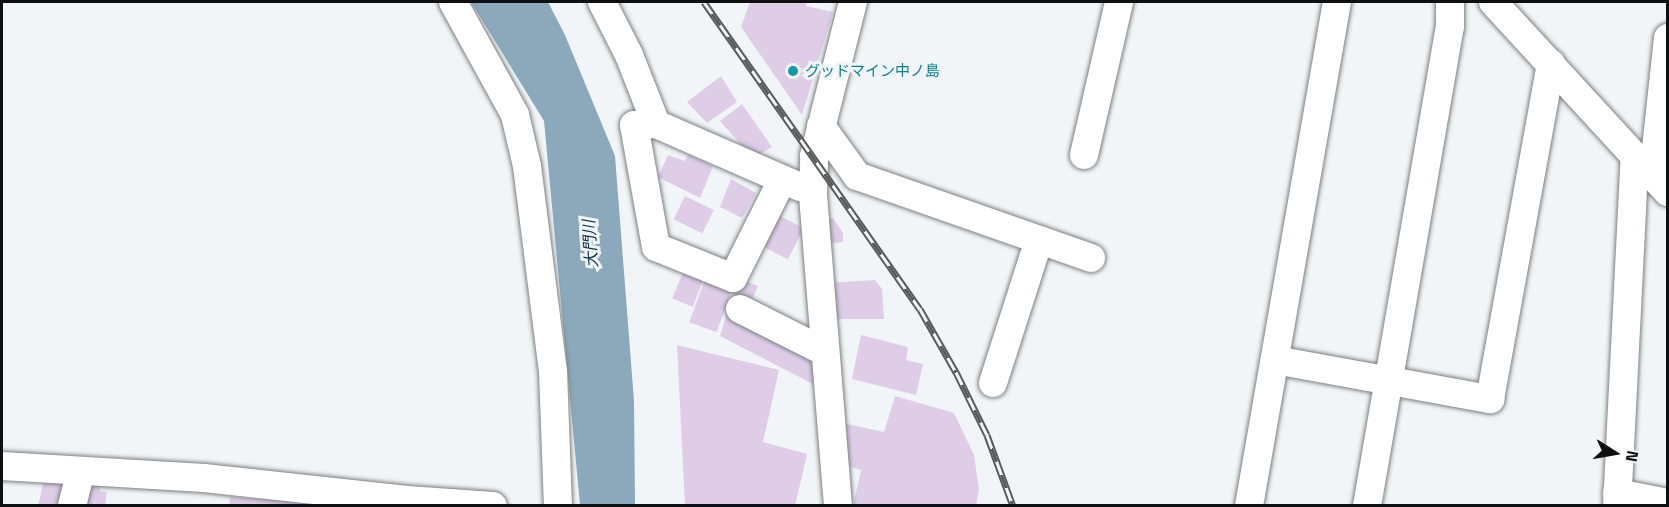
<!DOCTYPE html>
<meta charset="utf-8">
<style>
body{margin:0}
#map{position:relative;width:1669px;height:507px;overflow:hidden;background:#f1f5f8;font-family:"Titillium Web","Noto Sans JP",sans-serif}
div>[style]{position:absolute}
.water>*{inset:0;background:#8ca9bb}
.building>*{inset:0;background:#dfcde8;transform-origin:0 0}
.roads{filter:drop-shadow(0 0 2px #7d8083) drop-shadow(0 0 2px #7d8083)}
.minor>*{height:28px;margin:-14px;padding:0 14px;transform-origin:14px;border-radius:14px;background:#fff}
.rail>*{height:7px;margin-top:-3.5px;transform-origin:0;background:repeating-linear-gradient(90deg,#f1f5f8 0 14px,#585a5c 0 28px);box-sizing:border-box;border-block:2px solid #585a5c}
.dots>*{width:16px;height:16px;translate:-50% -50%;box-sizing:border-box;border:3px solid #f1f5f8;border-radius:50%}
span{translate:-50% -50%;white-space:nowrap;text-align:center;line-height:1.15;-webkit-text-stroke:6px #f1f5f8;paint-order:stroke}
.culture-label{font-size:15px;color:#0d838f}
.left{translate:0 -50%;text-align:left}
.water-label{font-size:16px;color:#073145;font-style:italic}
.frame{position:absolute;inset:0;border:3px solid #0e0f10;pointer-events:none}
.north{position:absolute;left:1585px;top:423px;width:60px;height:60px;-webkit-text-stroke:4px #f1f5f8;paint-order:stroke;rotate:101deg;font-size:16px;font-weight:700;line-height:24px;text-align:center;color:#0e0f10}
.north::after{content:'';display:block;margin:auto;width:21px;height:27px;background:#0e0f10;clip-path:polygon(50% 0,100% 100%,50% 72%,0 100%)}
</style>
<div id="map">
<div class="water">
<div style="clip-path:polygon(471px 2px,548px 2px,565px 35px,615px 156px,634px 401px,635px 505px,580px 505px,544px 121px)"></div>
</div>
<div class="building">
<div style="clip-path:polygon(750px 2px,807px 2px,806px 6px,833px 12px,802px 115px,741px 27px)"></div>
<div style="clip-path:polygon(721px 76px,737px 102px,707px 123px,687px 102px)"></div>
<div style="clip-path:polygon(742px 104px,772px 147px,753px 158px,720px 121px)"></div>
<div style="clip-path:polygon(668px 155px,685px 161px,688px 155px,713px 166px,700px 198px,658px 177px)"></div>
<div style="clip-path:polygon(731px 179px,756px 193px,742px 218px,720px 207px)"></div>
<div style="left:685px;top:196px;width:32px;height:26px;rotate:26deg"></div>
<div style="left:778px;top:215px;width:29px;height:35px;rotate:27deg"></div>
<div style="clip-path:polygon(833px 218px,843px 233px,843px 242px,825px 244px,823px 220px)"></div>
<div style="left:685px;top:267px;width:22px;height:34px;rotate:22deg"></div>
<div style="left:705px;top:279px;width:29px;height:46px;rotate:20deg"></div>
<div style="clip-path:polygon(741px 279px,758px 286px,750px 304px,735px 299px)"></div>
<div style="clip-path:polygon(875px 280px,882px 289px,884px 319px,832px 319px,827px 283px)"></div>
<div style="clip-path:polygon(727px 313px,817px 359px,817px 386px,720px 336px)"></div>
<div style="clip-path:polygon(861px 335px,908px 347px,906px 360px,923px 364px,916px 395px,852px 379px)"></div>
<div style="clip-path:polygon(677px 345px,779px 370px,763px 442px,807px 454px,795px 506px,685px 506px)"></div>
<div style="clip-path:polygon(895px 396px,954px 413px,974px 455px,979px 489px,976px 506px,853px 506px,861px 470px,841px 464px,838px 422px,884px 432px)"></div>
<div style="clip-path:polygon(44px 480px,67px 485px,62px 506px,38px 506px)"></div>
<div style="clip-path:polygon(85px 481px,101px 484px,100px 491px,107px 492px,105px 503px,111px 506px,80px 506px)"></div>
<div style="clip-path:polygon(230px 497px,324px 504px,324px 506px,229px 506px)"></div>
</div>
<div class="roads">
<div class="minor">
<div style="left:453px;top:2px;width:129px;rotate:61.2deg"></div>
<div style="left:515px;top:115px;width:52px;rotate:76.8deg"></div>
<div style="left:527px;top:166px;width:207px;rotate:82.8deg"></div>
<div style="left:553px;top:371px;width:135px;rotate:87.9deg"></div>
<div style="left:602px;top:2px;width:59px;rotate:63deg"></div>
<div style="left:629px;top:55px;width:74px;rotate:68.6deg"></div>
<div style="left:656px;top:124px;width:157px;rotate:23.6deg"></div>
<div style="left:1493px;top:2px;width:258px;rotate:47.4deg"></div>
<div style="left:656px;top:124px;width:22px;rotate:177deg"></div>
<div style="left:634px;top:125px;width:124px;rotate:79.8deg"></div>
<div style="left:656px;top:247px;width:83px;rotate:21.9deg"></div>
<div style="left:733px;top:278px;width:110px;rotate:-63.4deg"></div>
<div style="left:821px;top:126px;width:62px;rotate:54.2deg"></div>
<div style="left:857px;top:176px;width:248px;rotate:19.3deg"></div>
<div style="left:1084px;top:155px;width:157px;rotate:-77.1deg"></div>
<div style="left:1653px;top:176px;width:139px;rotate:-83.8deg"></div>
<div style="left:740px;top:309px;width:95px;rotate:26.8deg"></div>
<div style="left:1275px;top:360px;width:219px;rotate:10.3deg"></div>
<div style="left:1490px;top:399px;width:341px;rotate:-79.7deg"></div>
<div style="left:993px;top:383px;width:150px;rotate:-72.2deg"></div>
<div style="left:2px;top:466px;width:202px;rotate:3.4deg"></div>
<div style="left:204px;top:478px;width:204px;rotate:6.2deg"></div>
<div style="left:407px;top:500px;width:86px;rotate:4deg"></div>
<div style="left:1617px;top:493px;width:52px;rotate:11.1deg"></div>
<div style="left:72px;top:506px;width:34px;rotate:-76deg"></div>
<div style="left:838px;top:506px;width:314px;rotate:-94.6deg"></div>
<div style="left:813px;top:193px;width:37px;rotate:-88deg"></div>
<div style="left:814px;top:156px;width:159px;rotate:-75.8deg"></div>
<div style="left:1249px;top:506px;width:512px;rotate:-80.1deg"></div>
<div style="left:1367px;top:506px;width:486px;rotate:-80.2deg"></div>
<div style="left:1450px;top:27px;width:25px;rotate:-90deg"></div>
<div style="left:1617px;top:506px;width:351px;rotate:-87.1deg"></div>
</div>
</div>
<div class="rail">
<div style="left:704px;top:2px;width:375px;rotate:54.9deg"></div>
<div style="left:920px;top:309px;width:73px;rotate:60.3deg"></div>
<div style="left:956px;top:372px;width:70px;rotate:63.8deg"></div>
<div style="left:987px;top:435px;width:76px;rotate:69.9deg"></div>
</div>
<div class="dots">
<div style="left:793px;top:71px;background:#0f9aa8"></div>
</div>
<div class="culture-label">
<span class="left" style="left:805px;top:71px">グッドマイン中ノ島</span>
</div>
<div class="water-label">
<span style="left:590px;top:244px;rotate:-94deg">大門川</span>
</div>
<div class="frame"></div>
<div class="north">N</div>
</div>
